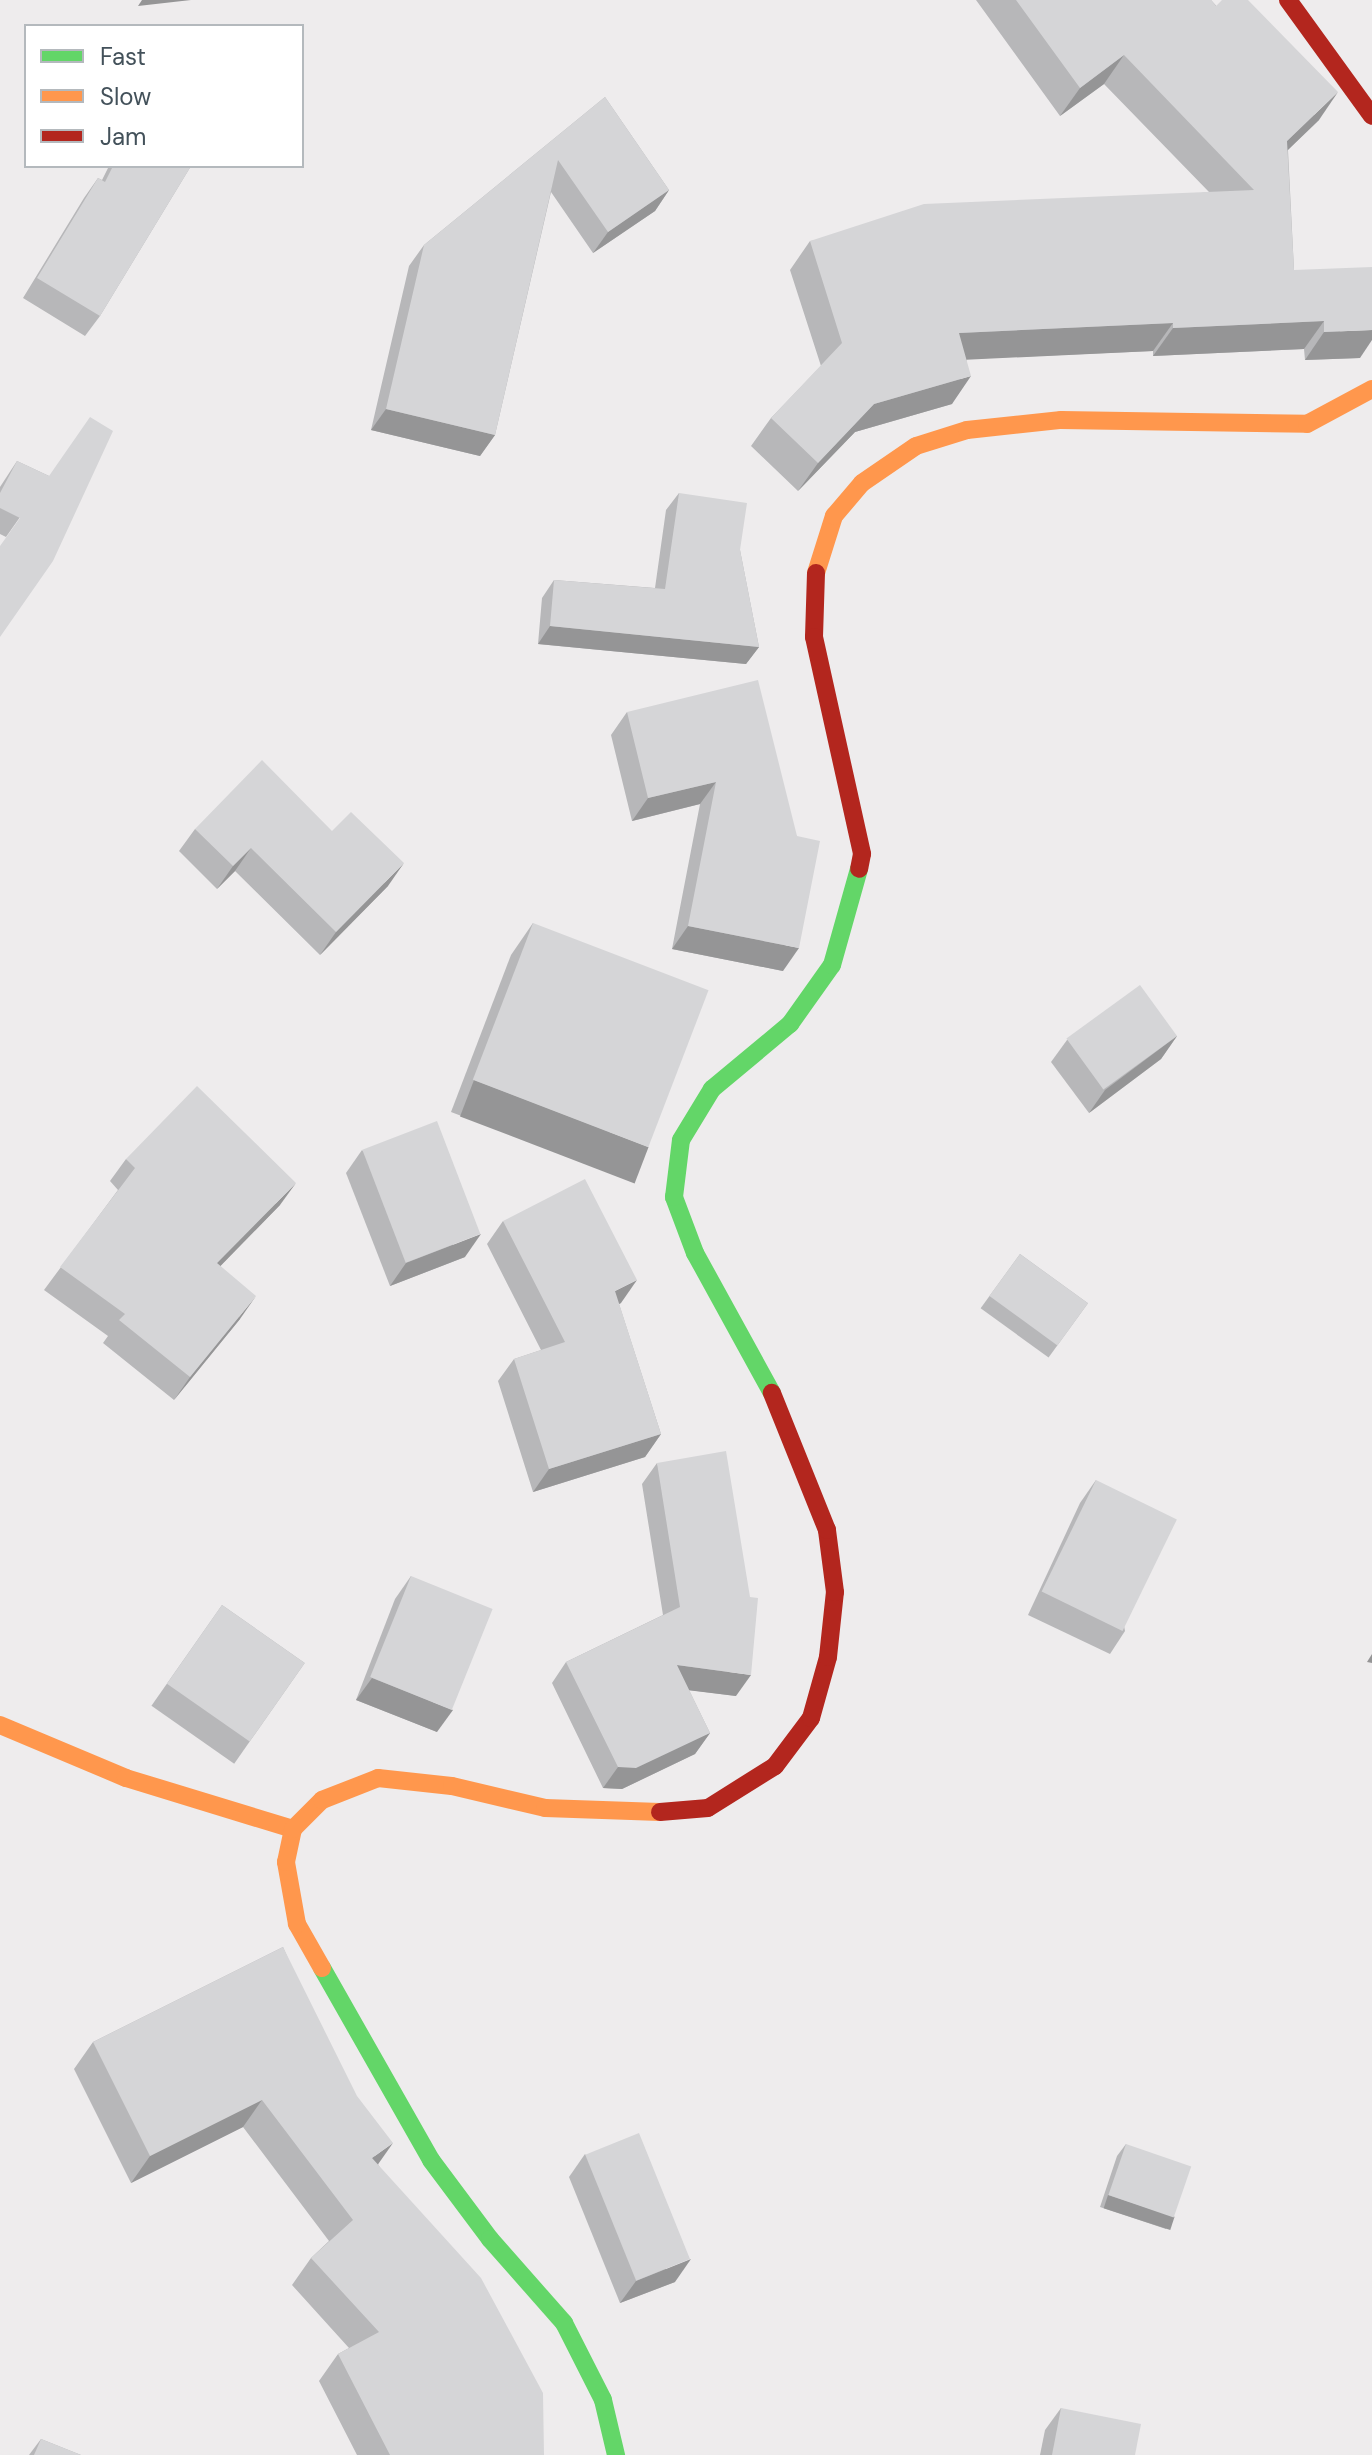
<!DOCTYPE html>
<style>
body{margin:0}
#map{position:relative;width:1372px;height:2455px;overflow:hidden;background:#eeeced;font-family:"DM Sans",sans-serif}
div>[style]{position:absolute}
.fast>*{height:18px;margin:-9px;padding:0 9px;transform-origin:9px;border-radius:9px;background:#63d668}
.slow>*{height:18px;margin:-9px;padding:0 9px;transform-origin:9px;border-radius:9px;background:#ff974d}
.jam>*{height:18px;margin:-9px;padding:0 9px;transform-origin:9px;border-radius:9px;background:#b3261e}
.wall>*{inset:0;background:#b7b7b9;transform-origin:0 0}
.shaded-wall>*{inset:0;background:#959596;transform-origin:0 0}
.building>*{inset:0;background:#d5d5d7;transform-origin:0 0}
span{translate:-50% -50%;white-space:nowrap;text-align:center;line-height:1.15;-webkit-text-stroke:7px #fff;paint-order:stroke}
.legend{position:absolute;left:24px;top:24px;width:280px;height:144px;box-sizing:border-box;background:#fff;border:2px solid #b4b9bd;margin:0;padding:10px 14px;list-style:none;font-size:24px;color:#43515a}
.legend li{display:flex;align-items:center;gap:16px;height:40px}
.legend b{width:40px;border:2px solid #b4b9bd}
</style>
<div id="map">
<div class="fast">
<div style="left:772px;top:1393px;width:160px;rotate:-118.8deg"></div>
<div style="left:695px;top:1253px;width:60px;rotate:-110.6deg"></div>
<div style="left:674px;top:1197px;width:57px;rotate:-83deg"></div>
<div style="left:681px;top:1140px;width:60px;rotate:-58.7deg"></div>
<div style="left:712px;top:1089px;width:102px;rotate:-39.8deg"></div>
<div style="left:790px;top:1024px;width:72px;rotate:-54.6deg"></div>
<div style="left:832px;top:965px;width:100px;rotate:-74.3deg"></div>
<div style="left:322px;top:1968px;width:221px;rotate:60.4deg"></div>
<div style="left:431px;top:2160px;width:99px;rotate:53.2deg"></div>
<div style="left:490px;top:2239px;width:112px;rotate:48.6deg"></div>
<div style="left:564px;top:2323px;width:86px;rotate:63.1deg"></div>
<div style="left:603px;top:2400px;width:57px;rotate:76.7deg"></div>
</div>
<div class="slow">
<div style="left:816px;top:573px;width:60px;rotate:-72.5deg"></div>
<div style="left:834px;top:516px;width:43px;rotate:-49.7deg"></div>
<div style="left:862px;top:483px;width:65px;rotate:-34.4deg"></div>
<div style="left:916px;top:446px;width:53px;rotate:-17.4deg"></div>
<div style="left:967px;top:430px;width:95px;rotate:-6.1deg"></div>
<div style="left:1061px;top:420px;width:246px;rotate:0.9deg"></div>
<div style="left:1307px;top:424px;width:74px;rotate:-28.3deg"></div>
<div style="left:0;top:1725px;width:137px;rotate:22.8deg"></div>
<div style="left:126px;top:1778px;width:175px;rotate:17deg"></div>
<div style="left:322px;top:1968px;width:51px;rotate:-119.6deg"></div>
<div style="left:297px;top:1924px;width:63px;rotate:-100.1deg"></div>
<div style="left:286px;top:1862px;width:34px;rotate:-78deg"></div>
<div style="left:293px;top:1829px;width:41px;rotate:-45deg"></div>
<div style="left:322px;top:1800px;width:60px;rotate:-21.4deg"></div>
<div style="left:378px;top:1778px;width:74px;rotate:6.2deg"></div>
<div style="left:452px;top:1786px;width:96px;rotate:13.3deg"></div>
<div style="left:545px;top:1808px;width:115px;rotate:2deg"></div>
</div>
<div class="jam">
<div style="left:1288px;top:0;width:143px;rotate:54.1deg"></div>
<div style="left:816px;top:573px;width:64px;rotate:91.8deg"></div>
<div style="left:814px;top:637px;width:222px;rotate:77.5deg"></div>
<div style="left:862px;top:854px;width:15px;rotate:101deg"></div>
<div style="left:660px;top:1812px;width:48px;rotate:-4.8deg"></div>
<div style="left:708px;top:1808px;width:79px;rotate:-32.1deg"></div>
<div style="left:775px;top:1766px;width:60px;rotate:-53.1deg"></div>
<div style="left:811px;top:1718px;width:63px;rotate:-74.4deg"></div>
<div style="left:828px;top:1657px;width:65px;rotate:-83.9deg"></div>
<div style="left:835px;top:1592px;width:63px;rotate:-97.4deg"></div>
<div style="left:827px;top:1530px;width:148px;rotate:-111.9deg"></div>
</div>
<div class="wall">
<div style="clip-path:polygon(976px 0,1211px 0,1319px 120px,1288px 150px,1294px 270px,1360px 358px,1305px 360px,1304px 349px,1153px 356px,1153px 351px,967px 359px,952px 404px,855px 432px,798px 491px,751px 446px,771px 418px,821px 366px,790px 270px,810px 241px,1209px 192px,1104px 84px,1060px 116px)"></div>
<div style="clip-path:polygon(605px 97px,669px 190px,655px 211px,593px 253px,551px 192px,495px 435px,480px 456px,371px 430px,409px 266px,424px 245px)"></div>
<div style="clip-path:polygon(109px 166px,191px 166px,100px 316px,85px 336px,23px 298px,84px 198px,98px 178px,102px 180px)"></div>
<div style="clip-path:polygon(17px 461px,49px 476px,6px 537px,0 534px,0 487px)"></div>
<div style="clip-path:polygon(679px 493px,740px 550px,759px 647px,746px 664px,538px 644px,542px 598px,554px 580px,655px 588px,666px 510px)"></div>
<div style="clip-path:polygon(627px 712px,797px 836px,783px 971px,672px 949px,700px 804px,632px 821px,611px 735px)"></div>
<div style="clip-path:polygon(195px 829px,332px 831px,388px 886px,320px 955px,235px 871px,217px 889px,179px 851px)"></div>
<div style="clip-path:polygon(533px 923px,627px 1179px,451px 1112px,511px 955px)"></div>
<div style="clip-path:polygon(1177px 1036px,1161px 1059px,1089px 1113px,1051px 1062px,1067px 1040px)"></div>
<div style="clip-path:polygon(362px 1150px,465px 1257px,390px 1286px,346px 1173px)"></div>
<div style="clip-path:polygon(126px 1159px,280px 1205px,220px 1266px,240px 1319px,174px 1400px,103px 1343px,108px 1336px,44px 1290px,118px 1190px,110px 1181px)"></div>
<div style="clip-path:polygon(503px 1221px,621px 1303px,619px 1304px,661px 1434px,645px 1457px,533px 1492px,498px 1381px,514px 1359px,541px 1350px,487px 1244px)"></div>
<div style="left:1020px;top:1254px;width:84px;height:67px;rotate:36deg"></div>
<div style="clip-path:polygon(657px 1463px,736px 1696px,689px 1690px,710px 1733px,695px 1754px,622px 1789px,603px 1788px,552px 1683px,566px 1662px,663px 1615px,642px 1484px)"></div>
<div style="clip-path:polygon(1096px 1480px,1125px 1631px,1110px 1654px,1028px 1615px,1080px 1503px)"></div>
<div style="clip-path:polygon(411px 1576px,437px 1732px,356px 1700px,395px 1599px)"></div>
<div style="left:222px;top:1605px;width:101px;height:123px;rotate:35deg"></div>
<div style="clip-path:polygon(283px 1947px,378px 2164px,544px 2455px,357px 2455px,319px 2381px,338px 2354px,349px 2348px,292px 2285px,311px 2258px,329px 2241px,243px 2127px,131px 2183px,74px 2069px,93px 2042px)"></div>
<div style="clip-path:polygon(1126px 2144px,1174px 2217px,1166px 2229px,1100px 2207px,1117px 2156px)"></div>
<div style="clip-path:polygon(585px 2154px,675px 2282px,620px 2303px,569px 2177px)"></div>
<div style="clip-path:polygon(1061px 2408px,1135px 2455px,1040px 2455px,1045px 2430px)"></div>
<div style="clip-path:polygon(41px 2439px,81px 2455px,29px 2455px)"></div>
</div>
<div class="shaded-wall">
<div style="clip-path:polygon(142px 0,191px 0,138px 6px)"></div>
<div style="clip-path:polygon(1124px 55px,1104px 84px,1060px 116px,1080px 88px)"></div>
<div style="clip-path:polygon(1338px 92px,1319px 120px,1268px 169px,1287px 141px)"></div>
<div style="clip-path:polygon(669px 190px,655px 211px,593px 253px,608px 232px)"></div>
<div style="clip-path:polygon(1324px 321px,1304px 349px,1153px 356px,1173px 328px)"></div>
<div style="clip-path:polygon(1173px 323px,1153px 351px,940px 361px,959px 333px)"></div>
<div style="clip-path:polygon(1372px 330px,1372px 340px,1360px 358px,1305px 360px,1324px 332px)"></div>
<div style="clip-path:polygon(971px 376px,952px 404px,855px 432px,798px 491px,818px 463px,874px 404px)"></div>
<div style="clip-path:polygon(386px 409px,495px 435px,480px 456px,371px 430px)"></div>
<div style="clip-path:polygon(550px 626px,759px 647px,746px 664px,538px 644px)"></div>
<div style="clip-path:polygon(716px 782px,700px 804px,632px 821px,648px 798px)"></div>
<div style="clip-path:polygon(251px 848px,235px 871px,217px 889px,233px 866px)"></div>
<div style="clip-path:polygon(404px 863px,388px 886px,320px 955px,336px 932px)"></div>
<div style="clip-path:polygon(688px 926px,799px 948px,783px 971px,672px 949px)"></div>
<div style="clip-path:polygon(1177px 1036px,1161px 1059px,1089px 1113px,1105px 1090px)"></div>
<div style="left:474px;top:1080px;width:187px;height:39px;rotate:21deg"></div>
<div style="clip-path:polygon(296px 1183px,280px 1205px,201px 1286px,217px 1263px)"></div>
<div style="clip-path:polygon(481px 1234px,465px 1257px,390px 1286px,406px 1263px)"></div>
<div style="clip-path:polygon(637px 1280px,621px 1303px,599px 1314px,615px 1291px)"></div>
<div style="clip-path:polygon(256px 1296px,240px 1319px,174px 1400px,190px 1377px)"></div>
<div style="clip-path:polygon(661px 1434px,645px 1457px,533px 1492px,549px 1469px)"></div>
<div style="clip-path:polygon(1372px 1654px,1372px 1663px,1367px 1662px)"></div>
<div style="clip-path:polygon(677px 1665px,751px 1675px,736px 1696px,662px 1687px)"></div>
<div style="clip-path:polygon(372px 1678px,453px 1710px,437px 1732px,356px 1700px)"></div>
<div style="clip-path:polygon(710px 1733px,695px 1754px,622px 1789px,603px 1788px,618px 1767px)"></div>
<div style="clip-path:polygon(262px 2100px,243px 2127px,131px 2183px,150px 2156px)"></div>
<div style="clip-path:polygon(393px 2143px,374px 2170px,372px 2158px)"></div>
<div style="left:1108px;top:2195px;width:70px;height:14px;rotate:18deg"></div>
<div style="clip-path:polygon(691px 2259px,675px 2282px,620px 2303px,636px 2281px)"></div>
</div>
<div class="building">
<div style="clip-path:polygon(1016px 0,1211px 0,1216px 6px,1222px 0,1248px 0,1338px 92px,1287px 141px,1294px 270px,1372px 267px,1372px 330px,1324px 332px,1324px 321px,1173px 328px,1173px 323px,959px 333px,971px 376px,874px 404px,818px 463px,771px 418px,842px 343px,810px 241px,924px 204px,1254px 190px,1124px 55px,1080px 88px)"></div>
<div style="clip-path:polygon(605px 97px,669px 190px,608px 232px,558px 160px,495px 435px,386px 409px,424px 245px)"></div>
<div style="clip-path:polygon(113px 166px,191px 166px,100px 316px,37px 278px,98px 178px,105px 182px)"></div>
<div style="clip-path:polygon(90px 417px,113px 431px,53px 561px,0 637px,0 546px,20px 518px,0 508px,0 493px,17px 461px,49px 476px)"></div>
<div style="clip-path:polygon(679px 493px,747px 503px,740px 550px,759px 647px,550px 626px,554px 580px,665px 589px)"></div>
<div style="clip-path:polygon(758px 680px,797px 836px,820px 841px,799px 948px,688px 926px,716px 782px,648px 798px,627px 712px)"></div>
<div style="clip-path:polygon(262px 760px,332px 831px,351px 812px,404px 863px,336px 932px,251px 848px,233px 866px,195px 829px)"></div>
<div style="left:533px;top:923px;width:188px;height:168px;rotate:21deg"></div>
<div style="left:1140px;top:985px;width:63px;height:91px;rotate:54deg"></div>
<div style="clip-path:polygon(197px 1086px,296px 1183px,217px 1263px,256px 1296px,190px 1377px,119px 1320px,125px 1314px,60px 1267px,135px 1168px,126px 1159px)"></div>
<div style="left:437px;top:1121px;width:121px;height:80px;rotate:69deg"></div>
<div style="clip-path:polygon(585px 1179px,637px 1280px,615px 1291px,661px 1434px,549px 1469px,514px 1359px,565px 1342px,503px 1221px)"></div>
<div style="left:1020px;top:1254px;width:84px;height:52px;rotate:36deg"></div>
<div style="clip-path:polygon(726px 1451px,750px 1597px,758px 1598px,751px 1675px,677px 1665px,710px 1733px,636px 1768px,618px 1767px,566px 1662px,680px 1607px,657px 1463px)"></div>
<div style="left:1096px;top:1480px;width:90px;height:124px;rotate:26deg"></div>
<div style="left:411px;top:1576px;width:88px;height:109px;rotate:22deg"></div>
<div style="left:222px;top:1605px;width:101px;height:96px;rotate:35deg"></div>
<div style="clip-path:polygon(283px 1947px,357px 2096px,393px 2143px,372px 2158px,481px 2278px,543px 2393px,544px 2455px,390px 2455px,338px 2354px,379px 2332px,311px 2258px,353px 2220px,262px 2100px,150px 2156px,93px 2042px)"></div>
<div style="left:639px;top:2133px;width:136px;height:58px;rotate:68deg"></div>
<div style="left:1126px;top:2144px;width:69px;height:54px;rotate:19deg"></div>
<div style="clip-path:polygon(1061px 2408px,1141px 2424px,1135px 2455px,1052px 2455px)"></div>
<div style="clip-path:polygon(41px 2439px,81px 2455px,34px 2455px)"></div>
</div>
<ul class="legend">
<li><b style="height:10px;background:#63d668"></b>Fast</li>
<li><b style="height:10px;background:#ff974d"></b>Slow</li>
<li><b style="height:10px;background:#b3261e"></b>Jam</li>
</ul>
</div>
